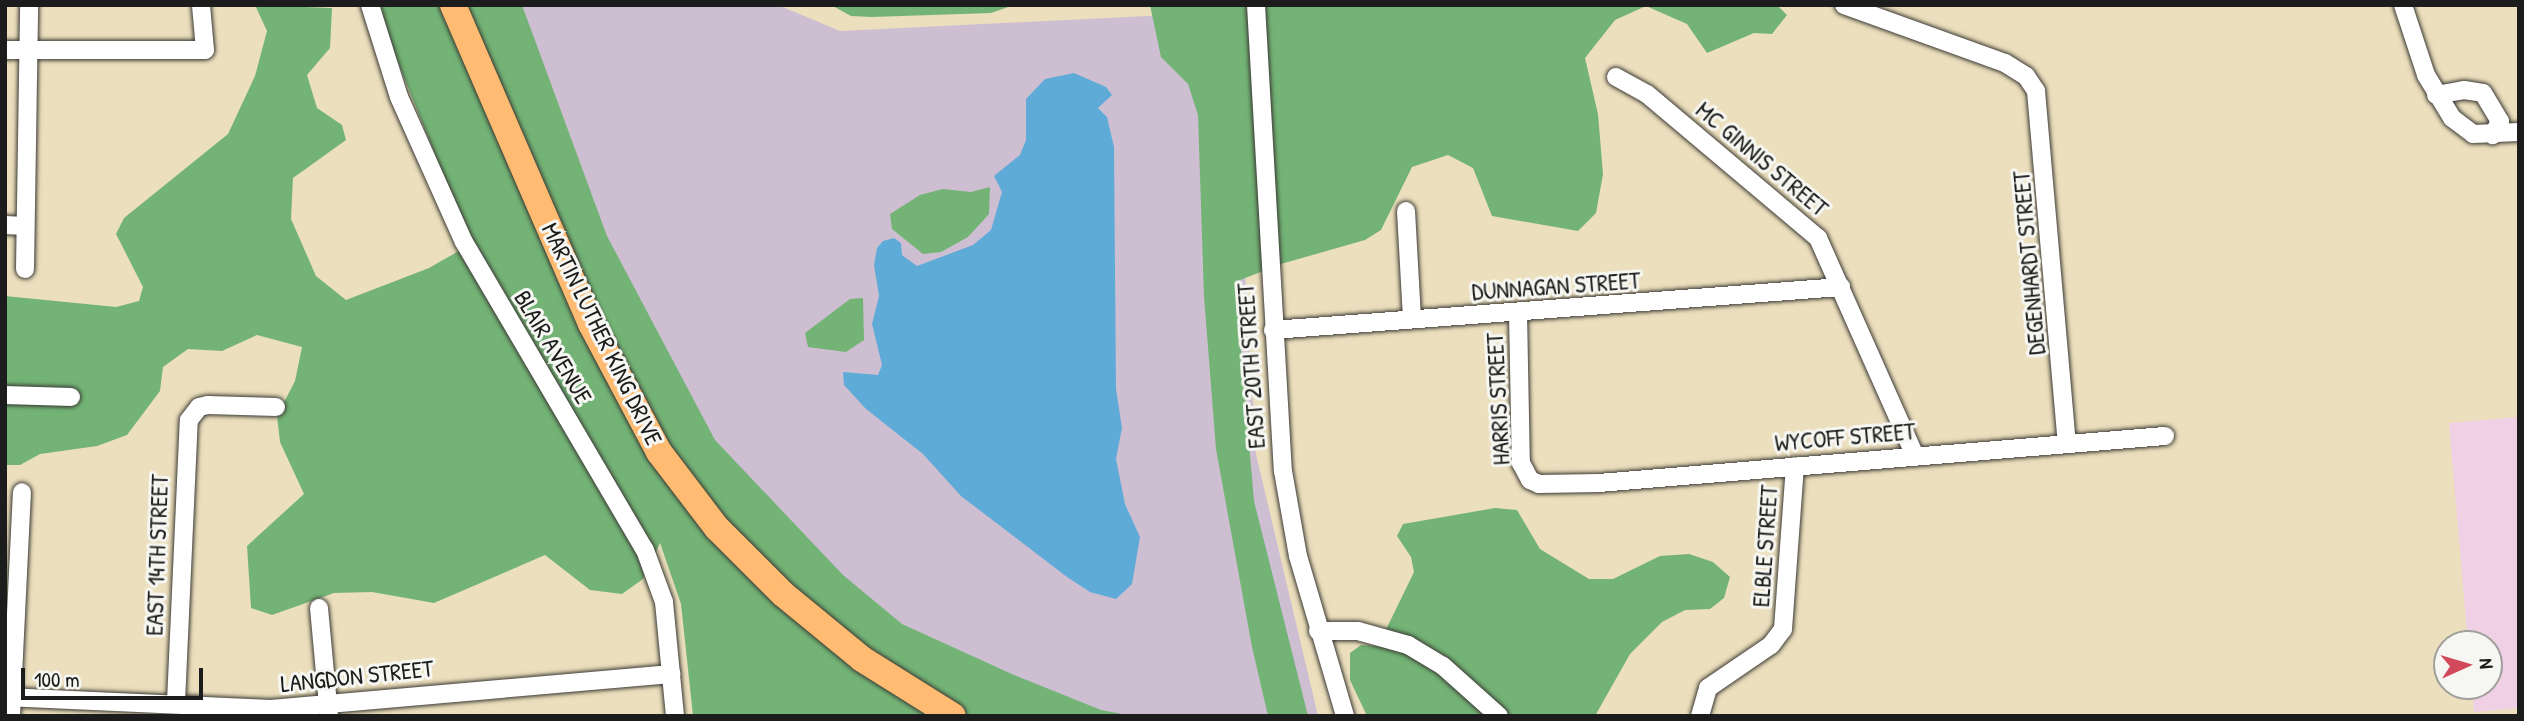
<!DOCTYPE html>
<style>
body{margin:0}
#map{position:relative;width:2524px;height:721px;overflow:hidden;background:#ecdfbd;font-family:"Patrick Hand",sans-serif}
div>[style]{position:absolute}
.built>*{inset:0;background:#f0d0e4}
.industrial>*{inset:0;background:#cebed1}
.forest>*{inset:0;background:#73b476}
.water>*{inset:0;background:#5fabd8}
.roads{filter:drop-shadow(0 0 2px #3b3934) drop-shadow(0 0 2px #3b3934)}
.minor>*{height:18px;margin:-9px;padding:0 9px;transform-origin:9px;border-radius:9px;background:#fff}
.highway>*{height:26px;margin:-13px;padding:0 13px;transform-origin:13px;border-radius:13px;background:#ffbb71}
span{translate:-50% -50%;white-space:nowrap;text-align:center;line-height:1.15;-webkit-text-stroke:6px #f6f6f2;paint-order:stroke}
.street-label{font-size:24px;color:#1c1c1c}
.frame{position:absolute;inset:0;border:7px solid #1c1c1c;pointer-events:none}
.north{position:absolute;left:2433px;top:630px;width:70px;height:70px;box-sizing:border-box;background:#f6f6f2;border:2px solid #9f9f9c;border-radius:50%;rotate:86deg;font-size:19px;font-weight:700;line-height:28px;text-align:center;color:#1c1c1c}
.north::after{content:'';display:block;margin:auto;width:24px;height:32px;background:#d1495b;clip-path:polygon(50% 0,100% 100%,50% 72%,0 100%)}
.scale{position:absolute;left:21px;top:668px;width:182px;height:32px;box-sizing:border-box;border:4px solid #1c1c1c;border-top:0;padding-left:9px;font-size:21px;line-height:24px;white-space:nowrap;color:#1c1c1c;-webkit-text-stroke:5px #f6f6f2;paint-order:stroke}
</style>
<div id="map">
<div class="built">
<div style="clip-path:polygon(2519px 417px,2519px 708px,2474px 712px,2472px 686px,2489px 686px,2489px 644px,2468px 644px,2449px 423px)"></div>
</div>
<div class="industrial">
<div style="clip-path:polygon(498px 5px,778px 5px,840px 31px,1229px 12px,1256px 454px,1318px 716px,1083px 716px,877px 619px,704px 456px)"></div>
</div>
<div class="forest">
<div style="clip-path:polygon(255px 5px,332px 8px,330px 48px,307px 75px,317px 108px,342px 125px,346px 140px,293px 178px,291px 219px,316px 276px,346px 300px,429px 268px,471px 244px,391px 45px,380px 5px,522px 5px,607px 236px,715px 440px,843px 575px,902px 624px,1014px 675px,1101px 710px,1133px 716px,693px 716px,681px 604px,660px 543px,643px 579px,622px 594px,590px 590px,545px 555px,434px 603px,372px 592px,334px 593px,272px 615px,251px 608px,247px 546px,304px 494px,280px 442px,277px 416px,295px 381px,302px 347px,257px 335px,222px 351px,188px 349px,163px 367px,160px 391px,127px 435px,97px 446px,40px 454px,20px 465px,5px 465px,5px 296px,116px 307px,139px 301px,143px 287px,116px 234px,124px 218px,228px 134px,255px 76px,267px 31px)"></div>
<div style="clip-path:polygon(831px 5px,1014px 5px,991px 13px,872px 17px,851px 16px)"></div>
<div style="clip-path:polygon(1150px 5px,1777px 5px,1787px 15px,1772px 34px,1754px 33px,1707px 53px,1687px 24px,1646px 6px,1615px 20px,1585px 58px,1598px 114px,1603px 174px,1596px 213px,1578px 231px,1492px 216px,1473px 168px,1448px 155px,1412px 167px,1381px 230px,1365px 240px,1281px 264px,1235px 282px,1254px 501px,1308px 716px,1268px 716px,1252px 647px,1216px 449px,1204px 297px,1198px 115px,1188px 84px,1161px 57px)"></div>
<div style="clip-path:polygon(990px 187px,989px 214px,968px 237px,941px 252px,923px 254px,892px 229px,890px 214px,920px 195px,943px 189px,971px 192px)"></div>
<div style="clip-path:polygon(863px 298px,864px 340px,846px 352px,808px 347px,805px 333px,850px 299px)"></div>
<div style="clip-path:polygon(1495px 508px,1517px 510px,1540px 549px,1589px 579px,1613px 579px,1660px 556px,1689px 554px,1713px 562px,1730px 577px,1724px 598px,1710px 609px,1685px 610px,1662px 622px,1630px 654px,1595px 716px,1367px 716px,1350px 680px,1350px 653px,1361px 645px,1378px 646px,1414px 572px,1411px 557px,1397px 536px,1403px 524px)"></div>
</div>
<div class="water">
<div style="clip-path:polygon(1074px 73px,1106px 87px,1112px 95px,1098px 108px,1107px 117px,1114px 147px,1116px 389px,1122px 428px,1116px 459px,1125px 504px,1140px 537px,1132px 584px,1116px 599px,1090px 592px,1067px 577px,961px 496px,923px 454px,866px 409px,844px 385px,843px 372px,878px 375px,882px 365px,872px 324px,879px 296px,874px 265px,877px 248px,883px 241px,894px 238px,901px 243px,902px 255px,917px 266px,973px 245px,991px 230px,1002px 192px,994px 176px,1020px 155px,1026px 140px,1026px 99px,1045px 79px)"></div>
</div>
<div class="roads">
<div class="minor">
<div style="left:370px;top:5px;width:96px;rotate:72.5deg"></div>
<div style="left:399px;top:97px;width:159px;rotate:65.9deg"></div>
<div style="left:464px;top:242px;width:357px;rotate:59.6deg"></div>
<div style="left:645px;top:550px;width:55px;rotate:69.9deg"></div>
<div style="left:664px;top:602px;width:115px;rotate:84.5deg"></div>
<div style="left:1256px;top:5px;width:467px;rotate:86.7deg"></div>
<div style="left:1283px;top:471px;width:86px;rotate:80deg"></div>
<div style="left:1298px;top:556px;width:167px;rotate:73.6deg"></div>
<div style="left:1844px;top:5px;width:171px;rotate:19.8deg"></div>
<div style="left:2005px;top:63px;width:25px;rotate:32deg"></div>
<div style="left:2026px;top:76px;width:18px;rotate:56deg"></div>
<div style="left:2036px;top:91px;width:353px;rotate:85deg"></div>
<div style="left:2403px;top:5px;width:74px;rotate:71.8deg"></div>
<div style="left:2426px;top:75px;width:50px;rotate:58.8deg"></div>
<div style="left:2452px;top:118px;width:26px;rotate:37deg"></div>
<div style="left:2473px;top:134px;width:46px;rotate:-2.5deg"></div>
<div style="left:5px;top:50px;width:200px"></div>
<div style="left:205px;top:50px;width:45px;rotate:-95.1deg"></div>
<div style="left:1616px;top:77px;width:35px;rotate:29deg"></div>
<div style="left:1647px;top:94px;width:224px;rotate:40.1deg"></div>
<div style="left:1818px;top:238px;width:239px;rotate:66deg"></div>
<div style="left:2436px;top:95px;width:28px;rotate:-10deg"></div>
<div style="left:2464px;top:90px;width:19px;rotate:9deg"></div>
<div style="left:2483px;top:93px;width:33px;rotate:59deg"></div>
<div style="left:2500px;top:121px;width:16px;rotate:117deg"></div>
<div style="left:1406px;top:211px;width:107px;rotate:86.8deg"></div>
<div style="left:5px;top:225px;width:20px;rotate:3deg"></div>
<div style="left:25px;top:269px;width:264px;rotate:-89.1deg"></div>
<div style="left:1518px;top:313px;width:150px;rotate:88.9deg"></div>
<div style="left:1521px;top:463px;width:19px;rotate:62deg"></div>
<div style="left:1530px;top:480px;width:10px;rotate:24deg"></div>
<div style="left:1539px;top:484px;width:60px;rotate:-1deg"></div>
<div style="left:1599px;top:483px;width:568px;rotate:-4.75deg"></div>
<div style="left:1273px;top:330px;width:570px;rotate:-4.33deg"></div>
<div style="left:5px;top:395px;width:66px;rotate:1.7deg"></div>
<div style="left:319px;top:608px;width:108px;rotate:84.7deg"></div>
<div style="left:1318px;top:631px;width:40px"></div>
<div style="left:1358px;top:631px;width:52px;rotate:15.6deg"></div>
<div style="left:1408px;top:645px;width:41px;rotate:31deg"></div>
<div style="left:1443px;top:666px;width:75px;rotate:41.8deg"></div>
<div style="left:5px;top:697px;width:266px;rotate:2.6deg"></div>
<div style="left:271px;top:709px;width:402px;rotate:-5deg"></div>
<div style="left:176px;top:702px;width:282px;rotate:-87.4deg"></div>
<div style="left:189px;top:420px;width:16px;rotate:-52deg"></div>
<div style="left:199px;top:407px;width:9px;rotate:-13deg"></div>
<div style="left:208px;top:405px;width:68px;rotate:1.7deg"></div>
<div style="left:11px;top:716px;width:224px;rotate:-87.2deg"></div>
<div style="left:1700px;top:716px;width:29px;rotate:-74deg"></div>
<div style="left:1708px;top:688px;width:76px;rotate:-34.3deg"></div>
<div style="left:1771px;top:645px;width:20px;rotate:-53deg"></div>
<div style="left:1783px;top:629px;width:163px;rotate:-85.8deg"></div>
</div>
<div class="highway">
<div style="left:453px;top:5px;width:348px;rotate:66.6deg"></div>
<div style="left:591px;top:324px;width:145px;rotate:62deg"></div>
<div style="left:659px;top:452px;width:96px;rotate:52.7deg"></div>
<div style="left:717px;top:528px;width:93px;rotate:45deg"></div>
<div style="left:783px;top:594px;width:102px;rotate:39.4deg"></div>
<div style="left:862px;top:659px;width:107px;rotate:32.1deg"></div>
</div>
</div>
<div class="street-label">
<span style="left:1762px;top:159px;rotate:40deg">MC GINNIS STREET</span>
<span style="left:2029px;top:263px;rotate:-95deg">DEGENHARDT STREET</span>
<span style="left:1556px;top:286px;rotate:-4deg">DUNNAGAN STREET</span>
<span style="left:602px;top:334px;rotate:64deg">MARTIN LUTHER KING DRIVE</span>
<span style="left:553px;top:347px;rotate:59deg">BLAIR AVENUE</span>
<span style="left:1251px;top:366px;rotate:-94deg">EAST 20TH STREET</span>
<span style="left:1498px;top:399px;rotate:-93deg">HARRIS STREET</span>
<span style="left:1845px;top:437px;rotate:-5deg">WYCOFF STREET</span>
<span style="left:1765px;top:546px;rotate:-86deg">ELBLE STREET</span>
<span style="left:157px;top:555px;rotate:-88deg">EAST 14TH STREET</span>
<span style="left:357px;top:676px;rotate:-6deg">LANGDON STREET</span>
</div>
<div class="frame"></div>
<div class="north">N</div>
<div class="scale">100 m</div>
</div>
